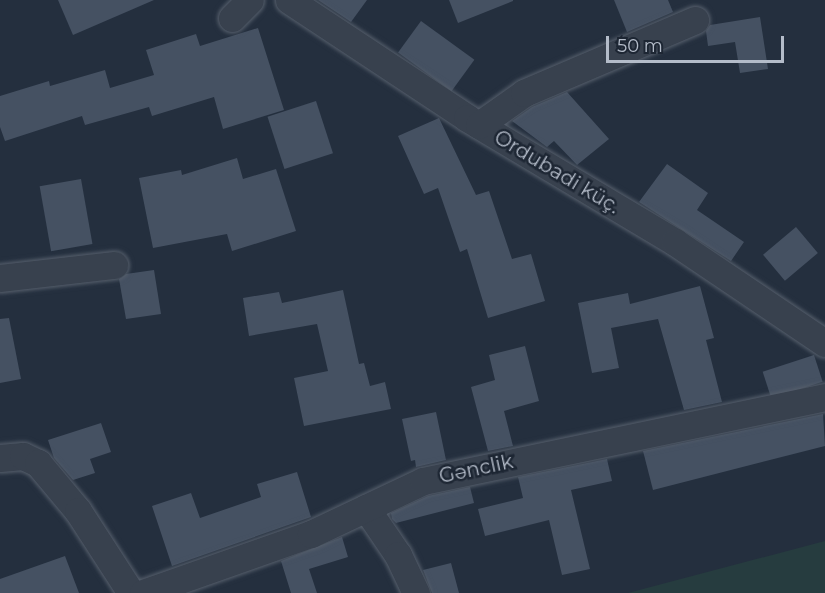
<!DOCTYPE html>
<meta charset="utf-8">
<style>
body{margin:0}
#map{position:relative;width:825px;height:593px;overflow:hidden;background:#242f3e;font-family:Montserrat,sans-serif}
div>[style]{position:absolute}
.green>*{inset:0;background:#263c3f}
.building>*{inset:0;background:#455162;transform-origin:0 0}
.roads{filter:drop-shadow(0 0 2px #565f6c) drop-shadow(0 0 2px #565f6c)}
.street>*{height:27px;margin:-13.5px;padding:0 13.5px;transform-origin:13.5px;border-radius:13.5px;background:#38414e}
span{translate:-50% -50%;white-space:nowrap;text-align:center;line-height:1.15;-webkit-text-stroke:5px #1d2633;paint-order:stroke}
.street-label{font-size:20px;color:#b4bcc9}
.scale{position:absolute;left:606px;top:36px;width:178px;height:27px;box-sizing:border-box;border:3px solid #b4bcc9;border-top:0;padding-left:8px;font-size:18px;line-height:21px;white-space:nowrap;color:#b4bcc9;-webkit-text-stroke:4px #1d2633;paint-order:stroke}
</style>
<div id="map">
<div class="green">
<div style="clip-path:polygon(825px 541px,825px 593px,628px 593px)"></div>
</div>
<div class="building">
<div style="clip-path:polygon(58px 0,154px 0,73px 35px)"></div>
<div style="clip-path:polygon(318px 0,367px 0,351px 22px)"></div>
<div style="clip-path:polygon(449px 0,513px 0,513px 1px,458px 23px)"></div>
<div style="clip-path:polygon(614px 0,668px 0,673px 12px,627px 32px)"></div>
<div style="clip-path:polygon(760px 17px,768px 69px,740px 73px,735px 42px,708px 46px,706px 31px,710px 25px)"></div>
<div style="left:421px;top:21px;width:66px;height:39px;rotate:36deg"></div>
<div style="clip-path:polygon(258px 28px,284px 110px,223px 129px,214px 97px,152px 116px,149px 107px,85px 125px,82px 116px,5px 141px,0 127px,0 96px,49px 81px,50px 86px,105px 70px,110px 88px,154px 75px,146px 50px,196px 34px,200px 46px)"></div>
<div style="clip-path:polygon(567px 92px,609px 139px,577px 165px,554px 141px,547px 147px,512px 121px,532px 107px)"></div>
<div style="left:316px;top:101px;width:55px;height:51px;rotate:72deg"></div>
<div style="clip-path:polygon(439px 118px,476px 195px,489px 191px,512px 259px,531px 254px,545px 301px,488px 318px,467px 249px,460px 252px,438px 188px,424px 194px,398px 136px)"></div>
<div style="clip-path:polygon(237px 158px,243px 179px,276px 169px,296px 231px,232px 251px,227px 234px,153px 248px,139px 178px,181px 170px,182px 175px)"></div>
<div style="clip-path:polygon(667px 164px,708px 193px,697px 210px,744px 242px,731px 261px,639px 202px)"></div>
<div style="left:81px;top:179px;width:66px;height:42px;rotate:80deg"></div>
<div style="left:796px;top:227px;width:34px;height:43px;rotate:50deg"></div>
<div style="clip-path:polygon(154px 270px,161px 314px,126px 319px,119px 279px,126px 274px)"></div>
<div style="clip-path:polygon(700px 286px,714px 338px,706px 340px,722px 402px,684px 410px,658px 319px,611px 328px,619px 368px,592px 373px,578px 303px,628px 293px,630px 304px)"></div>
<div style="clip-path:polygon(343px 290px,359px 364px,364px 363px,370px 386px,385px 382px,391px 409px,304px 426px,294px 378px,328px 371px,317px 324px,249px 336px,243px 298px,279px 292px,282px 303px)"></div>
<div style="clip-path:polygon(9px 318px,21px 379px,0 383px,0 319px)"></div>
<div style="clip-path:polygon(525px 346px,539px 401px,504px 411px,513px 446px,488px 451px,471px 387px,495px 380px,489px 355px)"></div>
<div style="left:814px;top:355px;width:28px;height:54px;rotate:72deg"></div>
<div style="clip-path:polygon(436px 412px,446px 460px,416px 467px,415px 460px,411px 461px,402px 419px)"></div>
<div style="clip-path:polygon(823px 414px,825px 446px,653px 490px,643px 451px)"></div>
<div style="clip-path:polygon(101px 423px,111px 452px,90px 459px,95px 473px,73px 480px,54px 458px,48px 440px)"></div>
<div style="clip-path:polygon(607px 459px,612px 481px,571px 490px,590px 569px,562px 575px,549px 520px,485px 536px,478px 509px,523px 498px,518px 477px)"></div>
<div style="clip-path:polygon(297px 472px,311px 517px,172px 566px,152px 506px,191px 493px,200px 518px,261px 497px,257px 484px)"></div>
<div style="clip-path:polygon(470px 487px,474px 503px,396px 523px,392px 519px,391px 513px,428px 496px)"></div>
<div style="clip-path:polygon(342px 537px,348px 557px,309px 569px,317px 593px,291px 593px,281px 561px)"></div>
<div style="clip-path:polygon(65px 556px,79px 593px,0 593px,0 579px)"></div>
<div style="clip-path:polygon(451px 563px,459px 593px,432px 593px,423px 570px)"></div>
</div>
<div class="roads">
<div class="street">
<div style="left:289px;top:0;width:214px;rotate:33.5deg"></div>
<div style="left:467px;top:118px;width:242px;rotate:30.8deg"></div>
<div style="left:675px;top:242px;width:181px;rotate:34deg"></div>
<div style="left:232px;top:18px;width:25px;rotate:-45deg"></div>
<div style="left:479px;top:125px;width:55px;rotate:-35.4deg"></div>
<div style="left:524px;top:93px;width:186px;rotate:-23.1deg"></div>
<div style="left:0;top:278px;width:115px;rotate:-6.5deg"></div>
<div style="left:0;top:458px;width:23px;rotate:-5deg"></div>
<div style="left:23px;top:456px;width:17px;rotate:25deg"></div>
<div style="left:38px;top:463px;width:62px;rotate:50.2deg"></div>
<div style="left:78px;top:511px;width:98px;rotate:57.1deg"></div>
<div style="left:366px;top:508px;width:57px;rotate:55.8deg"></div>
<div style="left:398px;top:555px;width:42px;rotate:64.7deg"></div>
<div style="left:143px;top:593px;width:178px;rotate:-19.4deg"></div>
<div style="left:311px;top:534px;width:124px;rotate:-25.3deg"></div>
<div style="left:423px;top:481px;width:411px;rotate:-11.8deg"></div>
</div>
</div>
<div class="street-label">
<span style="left:557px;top:172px;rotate:31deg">Ordubadi küç.</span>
<span style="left:476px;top:469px;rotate:-12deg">Gənclik</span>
</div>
<div class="scale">50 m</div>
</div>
